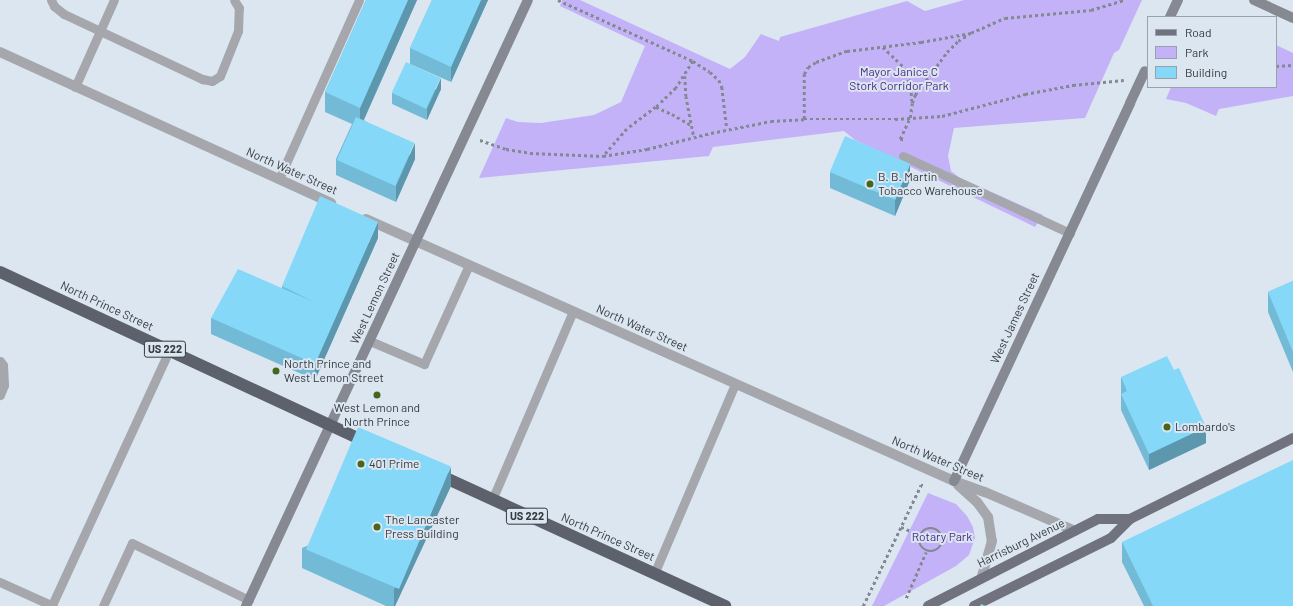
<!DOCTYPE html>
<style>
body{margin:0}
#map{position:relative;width:1293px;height:606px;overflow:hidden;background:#dbe6f1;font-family:Barlow,sans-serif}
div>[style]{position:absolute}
.green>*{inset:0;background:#c4b2f9}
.path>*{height:2.5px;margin-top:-1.25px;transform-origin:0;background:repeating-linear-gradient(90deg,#828991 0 3px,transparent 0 6px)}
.path>.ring{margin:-1.25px;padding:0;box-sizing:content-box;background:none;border:2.5px solid #828991;border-radius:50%}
.lane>*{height:9px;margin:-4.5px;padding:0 4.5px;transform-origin:4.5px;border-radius:4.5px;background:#a5a7ad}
.street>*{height:10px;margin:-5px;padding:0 5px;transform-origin:5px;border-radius:5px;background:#a5a7ad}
.secondary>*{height:10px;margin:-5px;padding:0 5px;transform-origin:5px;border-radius:5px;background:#868991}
.primary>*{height:10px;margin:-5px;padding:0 5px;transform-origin:5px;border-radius:5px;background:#70737d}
.highway>*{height:12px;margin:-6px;padding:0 6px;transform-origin:6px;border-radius:6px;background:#5d616c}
.secondary-bridge>*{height:10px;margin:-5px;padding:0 5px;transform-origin:5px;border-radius:5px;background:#868991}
.wall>*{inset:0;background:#72bad5}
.shaded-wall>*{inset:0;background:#5d97ae}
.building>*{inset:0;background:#85d8f8;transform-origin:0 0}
.dots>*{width:11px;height:11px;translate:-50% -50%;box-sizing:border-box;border:2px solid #dbe6f1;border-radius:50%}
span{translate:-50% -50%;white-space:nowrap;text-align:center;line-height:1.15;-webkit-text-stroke:4px #dbe6f1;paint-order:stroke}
.shield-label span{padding:1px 3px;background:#dbe6f1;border:1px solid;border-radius:3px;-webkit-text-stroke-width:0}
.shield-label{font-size:11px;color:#353a3e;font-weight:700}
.park-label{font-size:12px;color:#4a2883}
.street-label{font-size:12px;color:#353a3e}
.poi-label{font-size:12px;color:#353a3e}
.left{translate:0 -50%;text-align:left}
.legend{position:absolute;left:1147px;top:16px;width:130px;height:72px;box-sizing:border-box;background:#dbe6f1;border:1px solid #99a1a9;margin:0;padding:5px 7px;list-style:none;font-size:12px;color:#353a3e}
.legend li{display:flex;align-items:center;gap:8px;height:20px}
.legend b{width:20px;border:1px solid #99a1a9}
</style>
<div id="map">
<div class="green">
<div style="clip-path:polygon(562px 0,580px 0,730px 69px,745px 57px,761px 34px,779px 41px,780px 37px,907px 1px,925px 11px,964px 0,1142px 0,1119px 50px,1114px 53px,1085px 118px,954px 128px,948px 156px,951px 171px,960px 178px,1043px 215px,1035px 227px,855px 140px,844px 131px,713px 147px,709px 156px,479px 178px,506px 118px,518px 122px,541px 123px,594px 115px,621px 102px,645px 46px,560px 6px)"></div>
<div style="clip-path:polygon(1276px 45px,1293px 53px,1293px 96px,1219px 109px,1216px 116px,1186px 103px,1166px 99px,1171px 87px,1276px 87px)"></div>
<div style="clip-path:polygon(928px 493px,956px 504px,967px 516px,973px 527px,975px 538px,969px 555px,956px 566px,884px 606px,872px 606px)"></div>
</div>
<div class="path">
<div style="left:558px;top:0;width:148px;rotate:24.3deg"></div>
<div style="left:693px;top:61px;width:32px;rotate:122deg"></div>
<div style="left:676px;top:88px;width:28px;rotate:136deg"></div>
<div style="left:656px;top:107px;width:36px;rotate:143deg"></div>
<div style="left:627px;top:129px;width:35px;rotate:131deg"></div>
<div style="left:883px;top:47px;width:30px;rotate:44deg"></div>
<div style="left:905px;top:68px;width:20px;rotate:72deg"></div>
<div style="left:911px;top:87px;width:14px;rotate:86deg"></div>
<div style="left:693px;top:61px;width:20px;rotate:33deg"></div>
<div style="left:710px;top:72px;width:12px;rotate:42deg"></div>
<div style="left:719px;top:80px;width:8px;rotate:67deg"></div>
<div style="left:722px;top:87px;width:42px;rotate:83.2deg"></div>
<div style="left:1276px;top:66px;width:17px;rotate:-3deg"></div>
<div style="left:685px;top:76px;width:20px;rotate:87deg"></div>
<div style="left:686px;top:96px;width:42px;rotate:79deg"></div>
<div style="left:656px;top:107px;width:17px;rotate:24deg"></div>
<div style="left:672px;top:114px;width:22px;rotate:30deg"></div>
<div style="left:804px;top:119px;width:45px;rotate:-90deg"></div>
<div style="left:804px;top:74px;width:8px;rotate:-60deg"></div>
<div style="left:808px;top:67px;width:9px;rotate:-32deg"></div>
<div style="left:816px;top:62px;width:33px;rotate:-20deg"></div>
<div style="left:847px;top:51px;width:75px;rotate:-6.9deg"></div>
<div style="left:921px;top:42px;width:51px;rotate:-10.2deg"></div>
<div style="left:971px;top:33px;width:37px;rotate:-24deg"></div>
<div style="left:1005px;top:18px;width:86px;rotate:-5.3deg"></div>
<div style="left:1091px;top:10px;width:34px;rotate:-17deg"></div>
<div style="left:480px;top:140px;width:28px;rotate:19deg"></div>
<div style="left:506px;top:149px;width:24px;rotate:9deg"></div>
<div style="left:530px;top:153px;width:73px;rotate:2.4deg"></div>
<div style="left:603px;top:156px;width:45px;rotate:-9deg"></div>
<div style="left:647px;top:149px;width:66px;rotate:-14deg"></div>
<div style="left:711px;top:133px;width:61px;rotate:-11.3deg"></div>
<div style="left:771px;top:121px;width:33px;rotate:-3deg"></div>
<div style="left:804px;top:119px;width:91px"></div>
<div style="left:895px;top:119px;width:47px;rotate:-3.7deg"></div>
<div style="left:942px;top:116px;width:86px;rotate:-14.8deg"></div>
<div style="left:1025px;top:94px;width:49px;rotate:-10.6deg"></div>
<div style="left:1073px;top:85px;width:51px;rotate:-5.6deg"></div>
<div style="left:903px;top:140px;width:3px;rotate:-162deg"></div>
<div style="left:900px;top:139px;width:23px;rotate:-65deg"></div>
<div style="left:910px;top:118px;width:15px;rotate:-82deg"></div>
<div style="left:912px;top:103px;width:9px;rotate:-69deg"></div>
<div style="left:915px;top:95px;width:54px;rotate:-53.3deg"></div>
<div style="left:947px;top:52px;width:16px;rotate:-45deg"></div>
<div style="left:958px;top:41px;width:13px;rotate:-32deg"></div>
<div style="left:901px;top:527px;width:21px;rotate:23deg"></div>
<div class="ring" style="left:919px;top:528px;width:21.5px;height:21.5px"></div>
<div style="left:906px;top:598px;width:50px;rotate:-66.5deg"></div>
<div style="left:863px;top:606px;width:134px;rotate:-64.4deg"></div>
<div style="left:921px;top:485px;width:2px"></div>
</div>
<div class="lane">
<div style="left:51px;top:0;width:7px;rotate:63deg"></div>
<div style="left:54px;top:6px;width:13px;rotate:39deg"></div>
<div style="left:64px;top:14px;width:153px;rotate:25.2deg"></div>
<div style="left:202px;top:79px;width:10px;rotate:11deg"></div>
<div style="left:212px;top:81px;width:9px;rotate:-32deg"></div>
<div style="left:220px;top:76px;width:48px;rotate:-68.2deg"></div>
<div style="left:238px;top:31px;width:23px;rotate:-88deg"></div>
<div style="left:239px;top:8px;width:9px;rotate:-122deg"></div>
<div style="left:75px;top:87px;width:95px;rotate:-65.9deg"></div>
<div style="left:903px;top:156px;width:184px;rotate:24.8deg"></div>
<div style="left:279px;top:179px;width:196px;rotate:-65.9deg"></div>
<div style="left:370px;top:341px;width:59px;rotate:23.1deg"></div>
<div style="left:424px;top:364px;width:109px;rotate:-65.6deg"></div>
<div style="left:0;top:361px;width:5px;rotate:53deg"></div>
<div style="left:3px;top:365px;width:20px;rotate:87deg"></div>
<div style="left:4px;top:385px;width:11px;rotate:112deg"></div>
<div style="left:492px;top:500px;width:206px;rotate:-66.8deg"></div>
<div style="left:654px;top:574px;width:207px;rotate:-66.9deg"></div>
<div style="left:0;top:582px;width:58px;rotate:24.4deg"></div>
<div style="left:52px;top:605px;width:280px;rotate:-65.3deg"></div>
<div style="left:103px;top:606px;width:69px;rotate:-65.3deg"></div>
<div style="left:132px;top:543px;width:130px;rotate:26deg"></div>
</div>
<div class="street">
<div style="left:0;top:52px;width:364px;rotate:24.5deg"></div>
<div style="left:366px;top:219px;width:644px;rotate:24.02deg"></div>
<div style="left:954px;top:481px;width:33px;rotate:20deg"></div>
<div style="left:985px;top:492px;width:98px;rotate:23.4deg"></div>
<div style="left:958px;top:485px;width:25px;rotate:42deg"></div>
<div style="left:977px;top:502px;width:19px;rotate:54deg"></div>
<div style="left:988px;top:517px;width:24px;rotate:81deg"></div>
<div style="left:992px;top:541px;width:37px;rotate:106deg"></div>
</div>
<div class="secondary">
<div style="left:1254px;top:0;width:43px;rotate:24.8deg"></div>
<div style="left:1170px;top:17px;width:19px;rotate:-65deg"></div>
<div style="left:954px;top:481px;width:417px;rotate:-65deg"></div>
<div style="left:246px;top:606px;width:668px;rotate:-65.05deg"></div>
</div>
<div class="primary">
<div style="left:928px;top:606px;width:191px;rotate:-27.1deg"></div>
<div style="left:1098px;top:519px;width:32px"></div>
<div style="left:974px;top:606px;width:153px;rotate:-26.4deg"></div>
<div style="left:1111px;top:538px;width:27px;rotate:-45deg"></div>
<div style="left:1130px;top:519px;width:182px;rotate:-26.4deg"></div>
</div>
<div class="highway">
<div style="left:0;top:272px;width:407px;rotate:24.9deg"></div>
<div style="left:437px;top:474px;width:317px;rotate:24.6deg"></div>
</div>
<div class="secondary-bridge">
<div style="left:1130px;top:103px;width:35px;rotate:-65deg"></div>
</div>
<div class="wall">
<div style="clip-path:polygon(366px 0,417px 0,364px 120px,415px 159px,396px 202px,336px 175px,336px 159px,352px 124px,325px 112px,325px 92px)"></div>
<div style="clip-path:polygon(432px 0,488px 0,451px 82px,410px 64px,410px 48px)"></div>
<div style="clip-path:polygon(441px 89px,427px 120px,392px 104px,392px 93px)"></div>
<div style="clip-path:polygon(830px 172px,910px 180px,895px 216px,830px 188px)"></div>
<div style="clip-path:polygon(378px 238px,315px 380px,211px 334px,211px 318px,282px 288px,282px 286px)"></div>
<div style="clip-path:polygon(1293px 281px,1293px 372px,1268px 312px,1268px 292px)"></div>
<div style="clip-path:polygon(1121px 377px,1206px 443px,1149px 470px,1121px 410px)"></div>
<div style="clip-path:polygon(451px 486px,395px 606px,386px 606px,302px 568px,302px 548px)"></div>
<div style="clip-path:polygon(1122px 542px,1293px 606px,1144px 606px,1122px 562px)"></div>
</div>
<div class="shaded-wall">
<div style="clip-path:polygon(408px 0,417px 0,360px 128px,360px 108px)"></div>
<div style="clip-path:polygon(481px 0,488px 0,451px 82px,451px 67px)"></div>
<div style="clip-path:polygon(441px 78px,441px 89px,427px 120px,427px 109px)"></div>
<div style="clip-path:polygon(415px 143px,415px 159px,396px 202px,396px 186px)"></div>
<div style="clip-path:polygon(910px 164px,910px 180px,895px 216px,895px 201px)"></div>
<div style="clip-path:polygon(378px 222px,378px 238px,315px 380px,315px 364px)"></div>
<div style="clip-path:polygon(1206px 427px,1206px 443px,1149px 470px,1149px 454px)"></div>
<div style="clip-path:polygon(451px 467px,451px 486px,395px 606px,394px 606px,394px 590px)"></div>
</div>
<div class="building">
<div style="clip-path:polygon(366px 0,408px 0,360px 108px,325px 92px)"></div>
<div style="clip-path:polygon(432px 0,481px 0,451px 67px,410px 48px)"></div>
<div style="left:406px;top:62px;width:38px;height:34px;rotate:25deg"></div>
<div style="left:356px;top:117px;width:64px;height:47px;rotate:24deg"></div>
<div style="left:845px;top:136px;width:71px;height:39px;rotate:23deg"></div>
<div style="clip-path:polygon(320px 196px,378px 222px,315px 364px,211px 318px,238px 269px,314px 302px,282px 286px)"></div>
<div style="clip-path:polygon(1293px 281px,1293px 352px,1268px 292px)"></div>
<div style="clip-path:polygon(1167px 356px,1174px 370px,1179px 368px,1206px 427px,1149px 454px,1121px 394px,1127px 391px,1121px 377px)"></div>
<div style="left:358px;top:427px;width:101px;height:133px;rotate:23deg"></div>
<div style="clip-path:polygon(1293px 460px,1293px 606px,1153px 606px,1122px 542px)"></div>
<div style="clip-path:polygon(981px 604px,986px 606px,980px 606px)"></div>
</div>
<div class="dots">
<div style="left:870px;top:184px;background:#46661b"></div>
<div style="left:276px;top:371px;background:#46661b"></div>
<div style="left:377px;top:395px;background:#46661b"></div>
<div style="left:1167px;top:427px;background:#46661b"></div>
<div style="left:361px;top:464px;background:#46661b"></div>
<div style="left:377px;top:527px;background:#46661b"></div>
</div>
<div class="shield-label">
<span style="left:165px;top:349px">US 222</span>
<span style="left:527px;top:516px">US 222</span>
</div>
<div class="park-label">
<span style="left:899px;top:79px">Mayor Janice C<br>Stork Corridor Park</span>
<span style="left:942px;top:537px">Rotary Park</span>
</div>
<div class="street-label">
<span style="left:292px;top:171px;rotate:24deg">North Water Street</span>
<span style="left:375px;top:298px;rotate:-65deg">West Lemon Street</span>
<span style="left:107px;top:306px;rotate:25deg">North Prince Street</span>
<span style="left:1015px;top:318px;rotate:-65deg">West James Street</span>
<span style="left:642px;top:328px;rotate:24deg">North Water Street</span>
<span style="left:938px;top:459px;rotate:23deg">North Water Street</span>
<span style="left:608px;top:537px;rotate:24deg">North Prince Street</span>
<span style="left:1021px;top:543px;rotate:-26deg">Harrisburg Avenue</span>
</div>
<div class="poi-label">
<span class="left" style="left:878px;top:184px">B. B. Martin<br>Tobacco Warehouse</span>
<span class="left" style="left:284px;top:371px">North Prince and<br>West Lemon Street</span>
<span style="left:377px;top:415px">West Lemon and<br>North Prince</span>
<span class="left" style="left:1175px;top:427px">Lombardo's</span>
<span class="left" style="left:369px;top:464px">401 Prime</span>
<span class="left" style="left:385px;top:527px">The Lancaster<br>Press Building</span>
</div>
<ul class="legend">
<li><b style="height:5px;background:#70737d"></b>Road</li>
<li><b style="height:11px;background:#c4b2f9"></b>Park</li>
<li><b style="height:11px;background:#85d8f8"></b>Building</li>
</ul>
</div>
